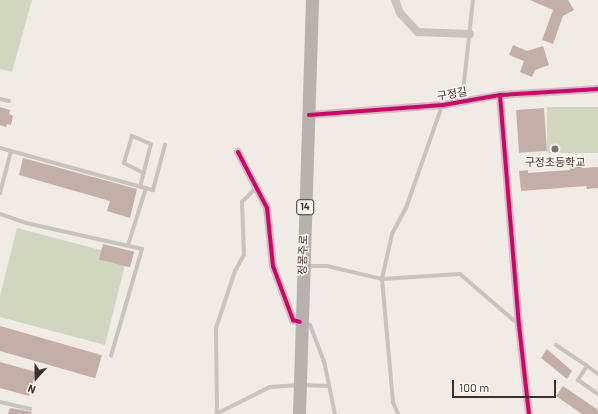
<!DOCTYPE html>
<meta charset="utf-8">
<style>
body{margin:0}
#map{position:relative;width:598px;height:414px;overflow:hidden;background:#f0ebe5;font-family:Barlow,"Noto Sans KR",sans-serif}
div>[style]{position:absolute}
.green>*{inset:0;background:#d1d6bf;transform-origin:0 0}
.building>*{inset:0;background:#c3afa7;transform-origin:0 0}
.lane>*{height:4px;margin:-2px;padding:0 2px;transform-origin:2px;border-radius:2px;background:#c9c3be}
.street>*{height:8px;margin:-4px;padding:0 4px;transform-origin:4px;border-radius:4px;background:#c9c3be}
.primary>*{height:13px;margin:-6.5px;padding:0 6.5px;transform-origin:6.5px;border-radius:6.5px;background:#b8b1ad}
.cycleway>*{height:4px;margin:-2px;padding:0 2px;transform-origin:2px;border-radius:2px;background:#d6006c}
.dots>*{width:11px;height:11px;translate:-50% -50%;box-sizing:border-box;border:2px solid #fbf5ee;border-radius:50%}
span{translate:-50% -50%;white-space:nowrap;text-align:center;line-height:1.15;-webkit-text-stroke:3px #fbf5ee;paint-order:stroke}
.shield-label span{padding:1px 3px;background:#fbf5ee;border:1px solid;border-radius:3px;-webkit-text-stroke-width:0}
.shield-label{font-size:10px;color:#3b302b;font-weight:700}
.street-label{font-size:11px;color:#3b302b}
.poi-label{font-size:11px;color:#3b302b}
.north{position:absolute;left:16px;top:358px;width:40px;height:40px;-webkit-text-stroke:3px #fbf5ee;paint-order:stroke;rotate:201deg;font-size:11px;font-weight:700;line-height:16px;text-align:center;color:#3b302b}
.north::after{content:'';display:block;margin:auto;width:14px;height:18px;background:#3b302b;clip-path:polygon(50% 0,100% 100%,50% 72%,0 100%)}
.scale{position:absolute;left:452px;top:380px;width:104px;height:18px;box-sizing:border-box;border:2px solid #3b302b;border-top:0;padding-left:5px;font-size:12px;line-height:14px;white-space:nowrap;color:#3b302b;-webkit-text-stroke:3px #fbf5ee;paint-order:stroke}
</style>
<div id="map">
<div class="green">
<div style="clip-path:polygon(0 0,32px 0,12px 72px,0 69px)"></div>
<div style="left:598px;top:107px;width:46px;height:51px;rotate:90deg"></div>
<div style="clip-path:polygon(17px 228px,127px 257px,105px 345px,0 317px,0 296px)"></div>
</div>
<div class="building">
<div style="clip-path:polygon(530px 0,568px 0,574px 10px,563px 16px,553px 44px,542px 40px,553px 10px)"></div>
<div style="clip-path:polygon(513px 45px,527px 51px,543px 46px,549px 65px,535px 70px,532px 77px,520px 72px,524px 61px,509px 55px)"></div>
<div style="clip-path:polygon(0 107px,10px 110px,9px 114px,13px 116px,11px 125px,7px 124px,6px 127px,0 125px)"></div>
<div style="left:544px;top:108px;width:43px;height:28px;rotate:86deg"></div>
<div style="clip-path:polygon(23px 158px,137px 189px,130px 218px,107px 211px,110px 201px,19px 175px)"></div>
<div style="clip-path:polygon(582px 165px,582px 168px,598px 167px,598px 188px,587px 189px,586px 186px,521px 191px,519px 171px,528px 170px,528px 173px,570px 170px,570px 166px)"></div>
<div style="left:103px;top:244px;width:32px;height:16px;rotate:14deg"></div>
<div style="left:0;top:326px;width:106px;height:24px;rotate:16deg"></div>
<div style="clip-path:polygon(547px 349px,572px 371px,567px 379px,541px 358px)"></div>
<div style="clip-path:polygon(0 362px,36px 372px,29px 396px,0 388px)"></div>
<div style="clip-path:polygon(563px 386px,598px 410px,598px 414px,582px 414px,556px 396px)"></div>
<div style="clip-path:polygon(10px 408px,32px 412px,31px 414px,8px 414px)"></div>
</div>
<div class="lane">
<div style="left:0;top:99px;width:9px;rotate:13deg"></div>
<div style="left:462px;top:101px;width:102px;rotate:-83.8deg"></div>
<div style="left:0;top:148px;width:159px;rotate:15.4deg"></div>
<div style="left:153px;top:190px;width:47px;rotate:-75.1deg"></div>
<div style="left:140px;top:187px;width:44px;rotate:-75.7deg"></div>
<div style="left:151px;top:144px;width:21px;rotate:-157deg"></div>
<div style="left:132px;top:136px;width:28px;rotate:107deg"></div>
<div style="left:124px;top:163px;width:22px;rotate:27deg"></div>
<div style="left:0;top:193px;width:43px;rotate:-75.3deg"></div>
<div style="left:0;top:214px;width:28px;rotate:19deg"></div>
<div style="left:26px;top:223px;width:119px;rotate:12.6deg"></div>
<div style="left:142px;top:249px;width:111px;rotate:106.2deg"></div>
<div style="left:128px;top:245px;width:60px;rotate:-72.5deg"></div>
<div style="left:306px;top:266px;width:21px"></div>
<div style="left:327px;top:266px;width:57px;rotate:13.3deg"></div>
<div style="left:382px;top:279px;width:78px;rotate:-3.7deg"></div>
<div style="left:460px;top:274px;width:78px;rotate:40.8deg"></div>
<div style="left:304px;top:323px;width:6px;rotate:18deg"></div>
<div style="left:310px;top:325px;width:39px;rotate:69deg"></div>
<div style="left:324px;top:361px;width:54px;rotate:78.3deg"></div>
<div style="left:556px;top:345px;width:37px;rotate:34deg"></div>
<div style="left:587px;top:366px;width:17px;rotate:123deg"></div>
<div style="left:578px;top:380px;width:24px;rotate:35deg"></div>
<div style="left:587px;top:366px;width:14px;rotate:36deg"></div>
<div style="left:0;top:402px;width:31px;rotate:13deg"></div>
<div style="left:217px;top:413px;width:85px;rotate:-90.7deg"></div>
<div style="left:216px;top:328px;width:60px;rotate:-71.6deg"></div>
<div style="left:235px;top:271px;width:18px;rotate:-61deg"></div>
<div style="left:244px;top:255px;width:53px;rotate:-92.2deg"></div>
<div style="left:242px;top:202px;width:21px;rotate:-45deg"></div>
<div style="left:216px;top:414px;width:60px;rotate:-26.6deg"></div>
<div style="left:270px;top:387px;width:29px;rotate:-4deg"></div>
<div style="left:299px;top:385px;width:29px;rotate:2deg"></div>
<div style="left:398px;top:414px;width:13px;rotate:-113deg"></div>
<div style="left:393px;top:402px;width:123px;rotate:-95.1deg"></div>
<div style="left:382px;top:279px;width:46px;rotate:-77.5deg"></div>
<div style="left:392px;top:234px;width:30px;rotate:-62deg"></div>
<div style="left:406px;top:208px;width:108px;rotate:-70.6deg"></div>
</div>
<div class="street">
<div style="left:395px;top:0;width:14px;rotate:69deg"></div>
<div style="left:400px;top:13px;width:26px;rotate:47deg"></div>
<div style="left:418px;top:32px;width:52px;rotate:2.2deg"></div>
<div style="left:500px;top:95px;width:231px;rotate:85.3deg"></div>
<div style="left:519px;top:325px;width:90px;rotate:83.6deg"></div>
<div style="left:309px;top:115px;width:134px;rotate:-4.3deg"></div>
<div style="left:443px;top:105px;width:58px;rotate:-10deg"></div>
<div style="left:500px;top:95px;width:98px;rotate:-3.5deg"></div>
<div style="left:238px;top:152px;width:63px;rotate:62.6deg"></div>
<div style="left:267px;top:208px;width:58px;rotate:84.1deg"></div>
<div style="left:273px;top:266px;width:58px;rotate:69.7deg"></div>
<div style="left:293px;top:320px;width:7px;rotate:16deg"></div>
</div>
<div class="primary">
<div style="left:299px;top:414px;width:414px;rotate:-88.2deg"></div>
</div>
<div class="cycleway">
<div style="left:500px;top:95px;width:231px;rotate:85.3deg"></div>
<div style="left:519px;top:325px;width:90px;rotate:83.6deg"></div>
<div style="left:309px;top:115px;width:134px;rotate:-4.3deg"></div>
<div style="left:443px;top:105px;width:58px;rotate:-10deg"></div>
<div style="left:500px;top:95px;width:98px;rotate:-3.5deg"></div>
<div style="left:238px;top:152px;width:63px;rotate:62.6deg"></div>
<div style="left:267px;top:208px;width:58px;rotate:84.1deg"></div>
<div style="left:273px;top:266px;width:58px;rotate:69.7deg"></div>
<div style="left:293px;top:320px;width:7px;rotate:16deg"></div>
</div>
<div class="dots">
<div style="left:555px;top:149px;background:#7a716c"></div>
</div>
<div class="shield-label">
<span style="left:305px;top:207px">14</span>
</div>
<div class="street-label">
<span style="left:452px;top:94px;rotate:-10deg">구정길</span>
<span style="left:303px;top:255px;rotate:-88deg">정몽주로</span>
</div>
<div class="poi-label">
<span style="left:555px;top:162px">구정초등학교</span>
</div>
<div class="north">N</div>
<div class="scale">100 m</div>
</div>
